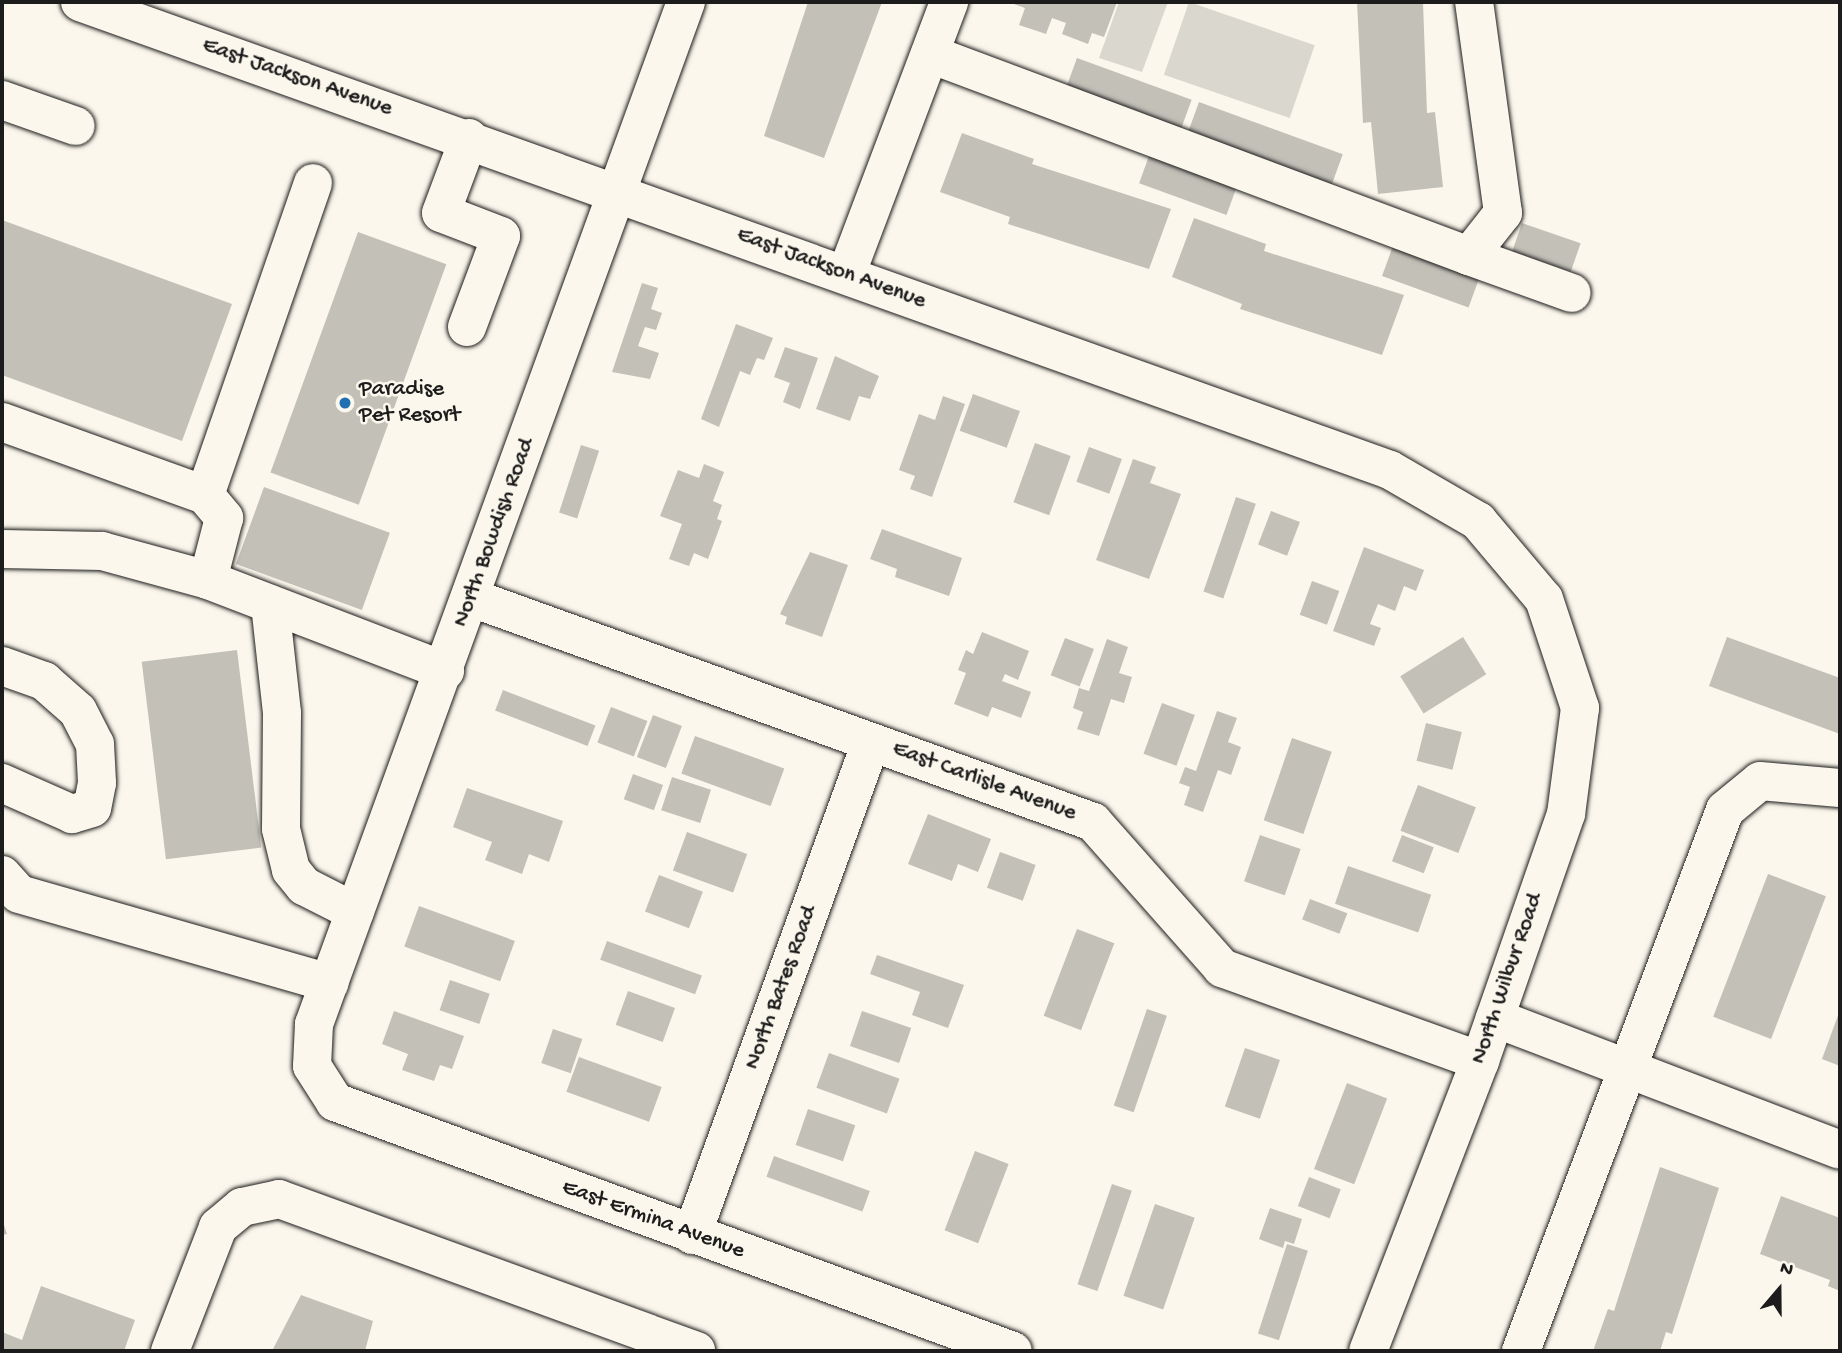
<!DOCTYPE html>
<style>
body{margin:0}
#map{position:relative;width:1842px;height:1353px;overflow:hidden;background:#fbf7ec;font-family:"Gochi Hand",sans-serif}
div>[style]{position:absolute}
.green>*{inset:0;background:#dad7ce;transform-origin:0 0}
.building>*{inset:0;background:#c3c0b8;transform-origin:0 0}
.roads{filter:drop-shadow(0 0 2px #1c1c1c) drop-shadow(0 0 2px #1c1c1c)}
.minor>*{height:38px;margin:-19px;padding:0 19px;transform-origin:19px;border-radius:19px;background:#fbf7ec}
.dots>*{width:19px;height:19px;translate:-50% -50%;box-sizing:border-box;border:4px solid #fbf7ec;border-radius:50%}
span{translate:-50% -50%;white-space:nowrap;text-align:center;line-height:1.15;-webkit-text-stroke:5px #fbf7ec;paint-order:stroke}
.street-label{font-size:23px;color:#1c1c1c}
.poi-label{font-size:23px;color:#1c1c1c}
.left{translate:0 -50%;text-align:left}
.frame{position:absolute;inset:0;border:4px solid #1c1c1c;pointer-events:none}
.north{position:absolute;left:1744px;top:1255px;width:70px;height:70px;-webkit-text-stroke:5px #fbf7ec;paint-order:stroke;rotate:20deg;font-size:19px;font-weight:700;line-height:28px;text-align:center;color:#1c1c1c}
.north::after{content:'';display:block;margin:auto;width:24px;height:32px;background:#1c1c1c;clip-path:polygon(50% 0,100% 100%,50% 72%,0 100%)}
</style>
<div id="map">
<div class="green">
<div style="clip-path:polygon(1119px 2px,1168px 2px,1142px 72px,1099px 58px)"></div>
<div style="left:1189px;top:2px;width:133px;height:77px;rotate:19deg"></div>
</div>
<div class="building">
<div style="clip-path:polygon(808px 2px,882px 2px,824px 158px,764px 136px)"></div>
<div style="clip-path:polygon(1008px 2px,1117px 2px,1104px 37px,1092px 33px,1088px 44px,1062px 34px,1066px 23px,1052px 18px,1046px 34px,1019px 25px,1025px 8px)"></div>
<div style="clip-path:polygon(1357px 2px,1423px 2px,1427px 113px,1435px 112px,1443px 187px,1378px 194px,1371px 122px,1363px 123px)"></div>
<div style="left:1077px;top:58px;width:122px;height:32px;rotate:20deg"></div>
<div style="left:1199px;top:102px;width:153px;height:33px;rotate:20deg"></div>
<div style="clip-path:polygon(962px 133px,1034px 159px,1032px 164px,1171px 209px,1149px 269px,1008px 224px,1010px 217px,940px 192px)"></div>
<div style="left:1149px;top:156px;width:93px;height:29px;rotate:20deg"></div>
<div style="clip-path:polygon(1194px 218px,1266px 244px,1264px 251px,1404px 295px,1382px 355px,1240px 309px,1242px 304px,1172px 277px)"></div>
<div style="clip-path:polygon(2px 220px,232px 304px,182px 441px,2px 375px)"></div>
<div style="left:1522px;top:223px;width:62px;height:30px;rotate:19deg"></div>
<div style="left:358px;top:232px;width:94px;height:256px;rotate:20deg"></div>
<div style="left:1393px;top:246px;width:92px;height:32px;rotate:20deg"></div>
<div style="clip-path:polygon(642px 283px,658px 288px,651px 309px,662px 313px,656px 330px,645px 327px,638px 346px,659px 353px,650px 379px,612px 372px)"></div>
<div style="clip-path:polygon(736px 324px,773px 338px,764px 360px,757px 358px,750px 375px,740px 371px,719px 427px,701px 419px)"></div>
<div style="clip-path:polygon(785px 347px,818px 358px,800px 409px,783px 402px,790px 383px,774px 377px)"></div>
<div style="clip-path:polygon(835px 356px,879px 376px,870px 399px,859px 396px,850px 421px,816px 409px)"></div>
<div style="left:973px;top:394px;width:50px;height:39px;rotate:20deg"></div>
<div style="clip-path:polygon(943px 396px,965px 404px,932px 497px,910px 489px,915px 476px,899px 470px,919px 414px,935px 420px)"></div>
<div style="left:1035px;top:443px;width:38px;height:63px;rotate:20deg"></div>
<div style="left:581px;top:445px;width:19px;height:71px;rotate:18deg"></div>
<div style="left:1089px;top:447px;width:35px;height:37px;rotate:20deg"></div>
<div style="clip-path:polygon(1133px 459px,1156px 467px,1150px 483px,1181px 494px,1149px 579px,1096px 560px)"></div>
<div style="clip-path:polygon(704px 464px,724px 472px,713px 501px,722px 505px,717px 519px,722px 521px,708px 559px,694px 553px,689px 566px,669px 559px,682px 524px,660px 516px,678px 470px,699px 478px)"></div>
<div style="left:264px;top:487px;width:134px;height:82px;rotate:20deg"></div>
<div style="left:1236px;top:497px;width:21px;height:100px;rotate:19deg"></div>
<div style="left:1271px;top:511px;width:31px;height:36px;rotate:21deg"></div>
<div style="clip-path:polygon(882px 529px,962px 558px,949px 596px,895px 577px,897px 569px,870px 559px)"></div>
<div style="clip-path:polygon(1364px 547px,1424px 570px,1416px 591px,1404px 586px,1395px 611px,1378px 604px,1370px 624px,1381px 628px,1374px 646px,1333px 631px)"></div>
<div style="clip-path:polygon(810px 552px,848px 565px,822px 637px,785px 624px,787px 617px,780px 614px)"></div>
<div style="left:1312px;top:581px;width:29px;height:36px;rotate:20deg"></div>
<div style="clip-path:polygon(982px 632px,1029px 651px,1018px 680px,1005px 674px,1002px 681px,1031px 692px,1021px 718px,992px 707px,988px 717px,954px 704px,966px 673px,958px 670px,966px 650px,973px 654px)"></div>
<div style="left:1463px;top:637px;width:44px;height:74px;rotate:58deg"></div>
<div style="clip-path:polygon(1727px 637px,1840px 678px,1840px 734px,1709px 686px)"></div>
<div style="left:1065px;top:638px;width:31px;height:40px;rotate:21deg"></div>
<div style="clip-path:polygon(1107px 639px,1128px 647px,1119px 673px,1132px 677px,1124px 703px,1111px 699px,1099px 736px,1077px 729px,1083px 712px,1073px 708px,1079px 688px,1089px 691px)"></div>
<div style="left:237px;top:650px;width:199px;height:96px;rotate:83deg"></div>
<div style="left:503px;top:690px;width:99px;height:22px;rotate:21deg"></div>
<div style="left:1162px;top:703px;width:35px;height:54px;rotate:20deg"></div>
<div style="left:611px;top:707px;width:39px;height:38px;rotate:21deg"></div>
<div style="clip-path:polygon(1217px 711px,1237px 718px,1228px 742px,1241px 747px,1231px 775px,1218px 770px,1203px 812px,1184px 805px,1190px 787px,1179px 783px,1185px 767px,1196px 771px)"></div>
<div style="left:653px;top:715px;width:31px;height:45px;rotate:21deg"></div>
<div style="left:1426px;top:723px;width:37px;height:39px;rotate:14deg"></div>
<div style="left:695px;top:736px;width:95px;height:40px;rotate:20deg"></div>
<div style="left:1292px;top:738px;width:42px;height:87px;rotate:19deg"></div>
<div style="left:633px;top:774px;width:32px;height:27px;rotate:20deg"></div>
<div style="left:672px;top:777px;width:41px;height:35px;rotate:18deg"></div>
<div style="left:1418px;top:785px;width:62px;height:49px;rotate:21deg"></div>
<div style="clip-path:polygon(467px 788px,563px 821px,549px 862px,529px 854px,522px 874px,485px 860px,492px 842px,453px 827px)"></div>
<div style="clip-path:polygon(928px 814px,991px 839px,978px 872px,958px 864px,952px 881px,908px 864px)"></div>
<div style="left:687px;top:832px;width:64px;height:41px;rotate:20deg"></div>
<div style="left:1260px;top:835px;width:43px;height:49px;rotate:19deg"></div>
<div style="left:1402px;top:835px;width:34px;height:28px;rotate:21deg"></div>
<div style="left:1000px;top:852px;width:38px;height:38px;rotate:20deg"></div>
<div style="left:1348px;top:866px;width:88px;height:40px;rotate:19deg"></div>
<div style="left:1768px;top:874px;width:62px;height:153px;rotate:21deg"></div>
<div style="left:659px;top:875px;width:47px;height:39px;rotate:21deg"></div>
<div style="left:1310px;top:899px;width:40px;height:22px;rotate:21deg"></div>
<div style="left:419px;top:906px;width:102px;height:43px;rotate:20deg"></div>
<div style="left:1077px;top:929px;width:40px;height:93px;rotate:21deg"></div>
<div style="left:607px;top:941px;width:101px;height:20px;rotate:20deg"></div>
<div style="clip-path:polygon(877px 955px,964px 985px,948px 1028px,912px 1015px,920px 992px,870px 974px)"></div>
<div style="left:450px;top:980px;width:42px;height:32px;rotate:19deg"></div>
<div style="left:628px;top:991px;width:50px;height:36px;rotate:20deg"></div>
<div style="left:1147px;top:1009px;width:21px;height:102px;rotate:19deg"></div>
<div style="clip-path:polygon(1840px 1010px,1840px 1066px,1822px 1059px)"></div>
<div style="clip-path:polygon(394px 1011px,464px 1036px,452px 1069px,440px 1065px,434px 1081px,402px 1070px,408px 1054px,382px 1044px)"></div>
<div style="left:862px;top:1011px;width:52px;height:37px;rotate:19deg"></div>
<div style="left:553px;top:1029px;width:31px;height:36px;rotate:19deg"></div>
<div style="left:1245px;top:1048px;width:37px;height:62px;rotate:19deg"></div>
<div style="left:829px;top:1053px;width:75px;height:37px;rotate:20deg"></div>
<div style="left:579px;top:1057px;width:88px;height:37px;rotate:20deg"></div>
<div style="left:1347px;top:1083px;width:43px;height:92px;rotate:21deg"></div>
<div style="left:808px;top:1109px;width:50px;height:38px;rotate:19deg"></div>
<div style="left:975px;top:1151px;width:36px;height:85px;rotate:21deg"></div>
<div style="left:774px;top:1156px;width:102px;height:22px;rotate:20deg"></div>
<div style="clip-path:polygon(1660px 1167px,1719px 1188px,1672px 1334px,1666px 1332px,1660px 1351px,1593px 1351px,1608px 1309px,1614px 1311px)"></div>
<div style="left:1309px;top:1177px;width:34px;height:31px;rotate:21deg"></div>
<div style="left:1112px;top:1184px;width:21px;height:106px;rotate:19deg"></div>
<div style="clip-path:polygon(1781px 1196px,1840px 1218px,1840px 1291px,1828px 1286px,1830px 1280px,1760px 1254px)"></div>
<div style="left:1155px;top:1204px;width:42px;height:97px;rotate:19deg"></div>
<div style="clip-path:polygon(1270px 1208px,1302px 1219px,1294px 1244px,1285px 1241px,1283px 1248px,1259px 1239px)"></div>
<div style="clip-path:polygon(2px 1219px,7px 1234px,2px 1235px)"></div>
<div style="left:1287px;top:1244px;width:22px;height:94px;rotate:18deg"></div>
<div style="clip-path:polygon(41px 1286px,135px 1320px,124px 1351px,2px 1351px,2px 1332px,22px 1340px)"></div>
<div style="clip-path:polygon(301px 1295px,373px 1321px,365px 1351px,272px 1351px)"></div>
</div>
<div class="roads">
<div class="minor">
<div style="left:80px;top:2px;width:1391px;rotate:19.66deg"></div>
<div style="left:1390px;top:470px;width:102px;rotate:30.1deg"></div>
<div style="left:1478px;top:521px;width:102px;rotate:49.8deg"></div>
<div style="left:1544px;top:599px;width:115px;rotate:71.7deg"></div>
<div style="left:1580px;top:708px;width:107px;rotate:97.5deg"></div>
<div style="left:1566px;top:814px;width:262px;rotate:109.2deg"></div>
<div style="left:1480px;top:1061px;width:311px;rotate:111.1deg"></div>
<div style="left:686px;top:2px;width:1088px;rotate:110deg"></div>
<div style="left:314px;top:1024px;width:42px;rotate:92.7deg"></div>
<div style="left:312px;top:1066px;width:43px;rotate:57.4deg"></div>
<div style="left:335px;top:1102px;width:722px;rotate:20.17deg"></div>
<div style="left:930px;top:54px;width:576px;rotate:20.54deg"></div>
<div style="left:1469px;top:256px;width:55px;rotate:-51.7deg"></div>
<div style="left:1503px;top:213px;width:213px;rotate:-97.8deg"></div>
<div style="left:2px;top:100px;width:78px;rotate:19.4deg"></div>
<div style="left:1469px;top:256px;width:109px;rotate:19.8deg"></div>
<div style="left:846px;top:275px;width:292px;rotate:-69.3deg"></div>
<div style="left:467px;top:327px;width:97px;rotate:-69.5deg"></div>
<div style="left:501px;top:236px;width:64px;rotate:-159deg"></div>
<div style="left:441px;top:213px;width:80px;rotate:-69.5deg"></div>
<div style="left:2px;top:422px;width:216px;rotate:19.8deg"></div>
<div style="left:205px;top:495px;width:30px;rotate:50deg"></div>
<div style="left:224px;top:518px;width:64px;rotate:104.5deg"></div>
<div style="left:208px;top:580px;width:254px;rotate:21deg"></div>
<div style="left:205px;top:495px;width:330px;rotate:-70.9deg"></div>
<div style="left:2px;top:549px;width:100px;rotate:1.1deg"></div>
<div style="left:102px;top:551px;width:110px;rotate:15.3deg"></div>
<div style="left:472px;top:598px;width:660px;rotate:19.83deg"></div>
<div style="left:1093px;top:822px;width:195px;rotate:48.5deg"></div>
<div style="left:1222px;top:968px;width:274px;rotate:19.8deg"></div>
<div style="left:270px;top:604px;width:110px;rotate:83.7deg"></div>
<div style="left:282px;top:713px;width:116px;rotate:90.5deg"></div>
<div style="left:281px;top:829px;width:42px;rotate:76.3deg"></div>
<div style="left:291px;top:870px;width:21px;rotate:51deg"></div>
<div style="left:304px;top:886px;width:57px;rotate:27deg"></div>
<div style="left:2px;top:666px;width:45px;rotate:19.7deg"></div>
<div style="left:44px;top:681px;width:45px;rotate:41.4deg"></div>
<div style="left:78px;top:711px;width:37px;rotate:63deg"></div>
<div style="left:95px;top:744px;width:39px;rotate:87deg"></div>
<div style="left:97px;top:783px;width:25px;rotate:101deg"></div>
<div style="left:92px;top:808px;width:21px;rotate:163deg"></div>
<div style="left:72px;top:814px;width:77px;rotate:-156.1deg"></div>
<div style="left:2px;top:875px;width:25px;rotate:48deg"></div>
<div style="left:19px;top:894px;width:323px;rotate:16deg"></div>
<div style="left:1495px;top:1018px;width:369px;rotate:20.9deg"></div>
<div style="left:692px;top:1235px;width:524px;rotate:-70.04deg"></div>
<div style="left:170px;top:1351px;width:133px;rotate:-68.8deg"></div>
<div style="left:218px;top:1227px;width:31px;rotate:-40deg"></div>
<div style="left:242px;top:1207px;width:38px;rotate:-12deg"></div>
<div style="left:279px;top:1199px;width:444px;rotate:20deg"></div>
<div style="left:1521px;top:1351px;width:578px;rotate:-69.34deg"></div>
<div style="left:1725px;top:810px;width:45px;rotate:-39.6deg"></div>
<div style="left:1760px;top:781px;width:80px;rotate:5deg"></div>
</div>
</div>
<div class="dots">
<div style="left:345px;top:403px;background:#1f6fb2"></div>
</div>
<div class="street-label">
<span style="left:297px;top:78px;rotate:19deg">East Jackson Avenue</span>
<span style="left:831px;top:269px;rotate:20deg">East Jackson Avenue</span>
<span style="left:495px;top:533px;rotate:-70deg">North Bowdish Road</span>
<span style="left:984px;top:782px;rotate:20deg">East Carlisle Avenue</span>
<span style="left:1508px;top:979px;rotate:-71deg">North Wilbur Road</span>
<span style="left:782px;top:988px;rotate:-70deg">North Bates Road</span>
<span style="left:653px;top:1220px;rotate:20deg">East Ermina Avenue</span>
</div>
<div class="poi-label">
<span class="left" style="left:359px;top:403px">Paradise<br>Pet Resort</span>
</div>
<div class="frame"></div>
<div class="north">N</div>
</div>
